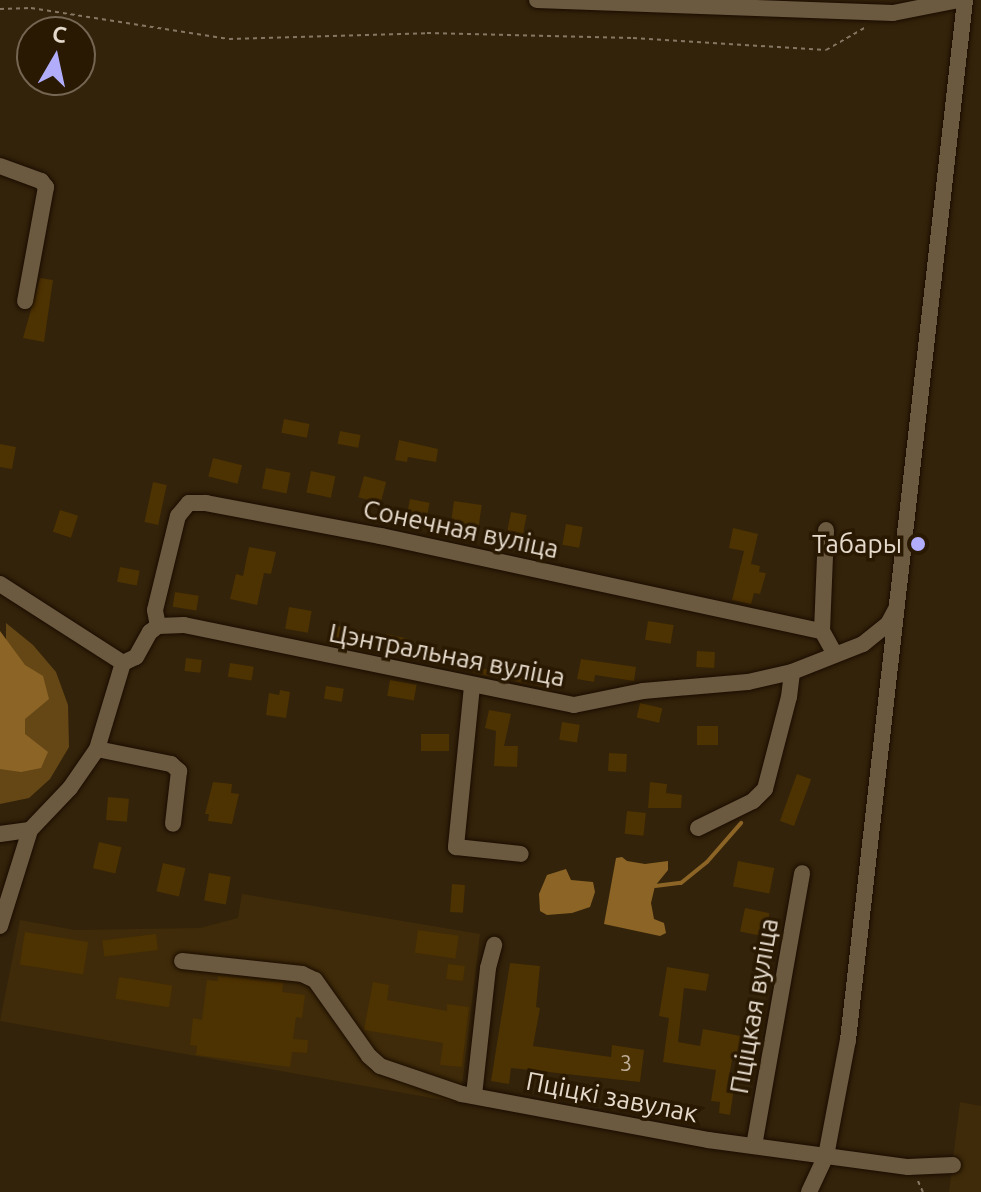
<!DOCTYPE html>
<meta charset="utf-8">
<style>
body{margin:0}
#map{position:relative;width:981px;height:1192px;overflow:hidden;background:#33230a;font-family:Ubuntu,sans-serif}
div>[style]{position:absolute}
.built>*{inset:0;background:#3f2b09}
.green>*{inset:0;background:#654716}
.water>*{inset:0;background:#8c6526}
.stream>*{height:4px;margin:-2px;padding:0 2px;transform-origin:2px;border-radius:2px;background:#8c6526}
.building>*{inset:0;background:#4d3202;transform-origin:0 0}
.path>*{height:2px;margin-top:-1px;transform-origin:0;background:repeating-linear-gradient(90deg,#857763 0 4px,transparent 0 8px)}
.roads{filter:drop-shadow(0 0 2px #1a0c00) drop-shadow(0 0 2px #1a0c00)}
.minor>*{height:16px;margin:-8px;padding:0 8px;transform-origin:8px;border-radius:8px;background:#6c5a40}
.dots>*{width:22px;height:22px;translate:-50% -50%;box-sizing:border-box;border:4px solid #291902;border-radius:50%}
span{translate:-50% -50%;white-space:nowrap;text-align:center;line-height:1.15;-webkit-text-stroke:7px #291902;paint-order:stroke}
.number-label{font-size:22px;color:#bfb09a}
.number-label span{-webkit-text-stroke-width:0}
.street-label{font-size:26px;color:#e5dacc}
.poi-label{font-size:26px;color:#e5dacc}
.right{translate:-100% -50%;text-align:right}
.north{position:absolute;left:16px;top:16px;width:80px;height:80px;box-sizing:border-box;background:#291902;border:2px solid #746653;border-radius:50%;rotate:9deg;font-size:22px;font-weight:700;line-height:32px;text-align:center;color:#e5dacc}
.north::after{content:'';display:block;margin:auto;width:28px;height:36px;background:#b1adfa;clip-path:polygon(50% 0,100% 100%,50% 72%,0 100%)}
</style>
<div id="map">
<div class="built">
<div style="clip-path:polygon(242px 894px,480px 934px,460px 1103px,0 1021px,20px 920px,75px 930px,200px 928px,238px 918px)"></div>
<div style="clip-path:polygon(960px 1102px,981px 1106px,981px 1192px,949px 1192px)"></div>
</div>
<div class="green">
<div style="clip-path:polygon(6px 623px,33px 645px,56px 672px,68px 705px,69px 747px,50px 779px,29px 798px,0 804px,0 761px,23px 747px,6px 649px)"></div>
</div>
<div class="water">
<div style="clip-path:polygon(0 631px,25px 665px,43px 676px,49px 699px,25px 719px,25px 734px,48px 752px,41px 768px,21px 772px,0 769px)"></div>
<div style="clip-path:polygon(622px 857px,627px 861px,645px 864px,668px 861px,668px 870px,655px 886px,651px 903px,654px 919px,664px 923px,666px 933px,660px 936px,604px 924px,616px 858px)"></div>
<div style="clip-path:polygon(566px 869px,571px 880px,593px 882px,595px 892px,590px 907px,572px 913px,547px 915px,540px 911px,539px 894px,547px 875px)"></div>
</div>
<div class="stream">
<div style="left:655px;top:886px;width:26px;rotate:-7deg"></div>
<div style="left:681px;top:883px;width:33px;rotate:-39deg"></div>
<div style="left:707px;top:862px;width:52px;rotate:-48.9deg"></div>
</div>
<div class="building">
<div style="clip-path:polygon(40px 278px,53px 280px,44px 342px,23px 338px)"></div>
<div style="left:284px;top:419px;width:26px;height:14px;rotate:11deg"></div>
<div style="left:340px;top:431px;width:21px;height:13px;rotate:11deg"></div>
<div style="clip-path:polygon(399px 440px,438px 449px,436px 462px,408px 457px,407px 462px,395px 460px)"></div>
<div style="clip-path:polygon(0 444px,16px 447px,12px 469px,0 467px)"></div>
<div style="left:213px;top:458px;width:30px;height:19px;rotate:14deg"></div>
<div style="left:266px;top:468px;width:25px;height:21px;rotate:11deg"></div>
<div style="left:311px;top:471px;width:25px;height:22px;rotate:12deg"></div>
<div style="left:364px;top:476px;width:23px;height:22px;rotate:15deg"></div>
<div style="left:153px;top:482px;width:14px;height:41px;rotate:12deg"></div>
<div style="left:410px;top:499px;width:20px;height:21px;rotate:11deg"></div>
<div style="left:454px;top:501px;width:28px;height:27px;rotate:8deg"></div>
<div style="left:60px;top:510px;width:19px;height:23px;rotate:18deg"></div>
<div style="left:511px;top:512px;width:16px;height:25px;rotate:11deg"></div>
<div style="left:566px;top:524px;width:17px;height:21px;rotate:10deg"></div>
<div style="clip-path:polygon(733px 528px,758px 534px,751px 564px,760px 566px,759px 572px,766px 573px,760px 594px,754px 593px,751px 604px,732px 600px,744px 551px,729px 548px)"></div>
<div style="clip-path:polygon(249px 547px,276px 552px,271px 574px,264px 573px,257px 605px,230px 599px,236px 574px,243px 576px)"></div>
<div style="left:120px;top:567px;width:20px;height:15px;rotate:11deg"></div>
<div style="left:175px;top:592px;width:24px;height:15px;rotate:9deg"></div>
<div style="left:289px;top:607px;width:23px;height:22px;rotate:10deg"></div>
<div style="left:648px;top:621px;width:26px;height:19px;rotate:9deg"></div>
<div style="left:337px;top:626px;width:25px;height:16px;rotate:11deg"></div>
<div style="left:386px;top:634px;width:24px;height:14px;rotate:12deg"></div>
<div style="left:445px;top:649px;width:14px;height:18px;rotate:8deg"></div>
<div style="left:697px;top:651px;width:18px;height:16px;rotate:3deg"></div>
<div style="left:186px;top:658px;width:16px;height:13px;rotate:7deg"></div>
<div style="clip-path:polygon(581px 659px,636px 667px,634px 681px,595px 675px,594px 682px,577px 679px)"></div>
<div style="left:230px;top:663px;width:24px;height:14px;rotate:9deg"></div>
<div style="clip-path:polygon(474px 667px,519px 676px,520px 667px,549px 671px,547px 688px,473px 673px)"></div>
<div style="left:390px;top:680px;width:27px;height:16px;rotate:10deg"></div>
<div style="left:326px;top:686px;width:18px;height:13px;rotate:9deg"></div>
<div style="clip-path:polygon(280px 690px,290px 692px,286px 718px,266px 715px,269px 693px,279px 695px)"></div>
<div style="left:640px;top:703px;width:23px;height:15px;rotate:13deg"></div>
<div style="clip-path:polygon(489px 710px,511px 714px,504px 746px,518px 746px,517px 767px,494px 766px,496px 731px,485px 728px)"></div>
<div style="left:562px;top:722px;width:18px;height:18px;rotate:9deg"></div>
<div style="left:697px;top:726px;width:21px;height:19px"></div>
<div style="left:421px;top:734px;width:28px;height:17px"></div>
<div style="left:609px;top:753px;width:18px;height:18px;rotate:3deg"></div>
<div style="left:797px;top:774px;width:15px;height:50px;rotate:20deg"></div>
<div style="clip-path:polygon(213px 782px,232px 784px,231px 793px,239px 794px,232px 824px,208px 821px,209px 814px,205px 814px)"></div>
<div style="clip-path:polygon(650px 782px,667px 784px,666px 793px,682px 795px,681px 808px,648px 808px)"></div>
<div style="left:108px;top:797px;width:21px;height:23px;rotate:5deg"></div>
<div style="left:627px;top:811px;width:19px;height:23px;rotate:6deg"></div>
<div style="left:99px;top:842px;width:23px;height:27px;rotate:13deg"></div>
<div style="left:738px;top:861px;width:37px;height:26px;rotate:11deg"></div>
<div style="left:163px;top:863px;width:23px;height:29px;rotate:13deg"></div>
<div style="left:209px;top:873px;width:22px;height:28px;rotate:10deg"></div>
<div style="left:452px;top:884px;width:13px;height:28px;rotate:4deg"></div>
<div style="left:745px;top:908px;width:25px;height:24px;rotate:12deg"></div>
<div style="left:418px;top:930px;width:41px;height:23px;rotate:8deg"></div>
<div style="left:25px;top:932px;width:64px;height:33px;rotate:9deg"></div>
<div style="left:156px;top:934px;width:16px;height:54px;rotate:83deg"></div>
<div style="clip-path:polygon(510px 963px,540px 966px,536px 1007px,540px 1008px,533px 1046px,611px 1057px,612px 1045px,644px 1050px,640px 1082px,511px 1068px,509px 1084px,491px 1081px)"></div>
<div style="left:448px;top:964px;width:17px;height:15px;rotate:7deg"></div>
<div style="clip-path:polygon(667px 967px,709px 974px,706px 991px,684px 988px,678px 1042px,700px 1046px,703px 1029px,746px 1037px,743px 1056px,733px 1055px,727px 1087px,734px 1088px,730px 1115px,719px 1113px,720px 1102px,711px 1101px,716px 1070px,663px 1062px,669px 1018px,659px 1016px)"></div>
<div style="clip-path:polygon(218px 976px,283px 983px,282px 992px,305px 995px,302px 1018px,296px 1017px,293px 1039px,308px 1040px,307px 1053px,292px 1052px,290px 1067px,196px 1055px,197px 1046px,190px 1045px,193px 1018px,202px 1020px,207px 980px,218px 981px)"></div>
<div style="left:119px;top:977px;width:54px;height:22px;rotate:9deg"></div>
<div style="clip-path:polygon(373px 982px,389px 985px,387px 1000px,447px 1011px,447px 1004px,469px 1007px,462px 1067px,440px 1065px,443px 1043px,364px 1030px)"></div>
</div>
<div class="path">
<div style="left:0;top:9px;width:31px;rotate:-2deg"></div>
<div style="left:31px;top:8px;width:200px;rotate:8.9deg"></div>
<div style="left:229px;top:39px;width:198px;rotate:-1.7deg"></div>
<div style="left:427px;top:33px;width:206px;rotate:1.4deg"></div>
<div style="left:633px;top:38px;width:193px;rotate:3.6deg"></div>
<div style="left:826px;top:50px;width:46px;rotate:-29.9deg"></div>
<div style="left:918px;top:1181px;width:12px;rotate:66deg"></div>
</div>
<div class="roads">
<div class="minor">
<div style="left:537px;top:0;width:356px;rotate:2.1deg"></div>
<div style="left:893px;top:13px;width:66px;rotate:-11.3deg"></div>
<div style="left:0;top:166px;width:44px;rotate:20.1deg"></div>
<div style="left:41px;top:181px;width:8px;rotate:50deg"></div>
<div style="left:46px;top:187px;width:116px;rotate:100.4deg"></div>
<div style="left:0;top:584px;width:146px;rotate:32.7deg"></div>
<div style="left:123px;top:663px;width:14px;rotate:-25deg"></div>
<div style="left:136px;top:657px;width:29px;rotate:-61deg"></div>
<div style="left:150px;top:632px;width:10px;rotate:-37deg"></div>
<div style="left:158px;top:626px;width:26px;rotate:-2deg"></div>
<div style="left:184px;top:625px;width:398px;rotate:11.6deg"></div>
<div style="left:574px;top:705px;width:70px;rotate:-11.5deg"></div>
<div style="left:643px;top:691px;width:105px;rotate:-4.9deg"></div>
<div style="left:748px;top:682px;width:45px;rotate:-12.8deg"></div>
<div style="left:792px;top:672px;width:76px;rotate:-21.5deg"></div>
<div style="left:863px;top:644px;width:32px;rotate:-39deg"></div>
<div style="left:888px;top:624px;width:17px;rotate:-62deg"></div>
<div style="left:158px;top:626px;width:16px;rotate:-101deg"></div>
<div style="left:155px;top:610px;width:97px;rotate:-76.3deg"></div>
<div style="left:178px;top:516px;width:17px;rotate:-50deg"></div>
<div style="left:189px;top:503px;width:17px"></div>
<div style="left:206px;top:503px;width:178px;rotate:10.7deg"></div>
<div style="left:381px;top:536px;width:451px;rotate:12.2deg"></div>
<div style="left:822px;top:631px;width:26px;rotate:61deg"></div>
<div style="left:822px;top:631px;width:101px;rotate:-87.7deg"></div>
<div style="left:472px;top:686px;width:162px;rotate:95.7deg"></div>
<div style="left:456px;top:847px;width:65px;rotate:6.1deg"></div>
<div style="left:97px;top:749px;width:76px;rotate:11.5deg"></div>
<div style="left:171px;top:764px;width:11px;rotate:41deg"></div>
<div style="left:179px;top:771px;width:53px;rotate:96.5deg"></div>
<div style="left:698px;top:828px;width:61px;rotate:-26.1deg"></div>
<div style="left:753px;top:801px;width:17px;rotate:-45deg"></div>
<div style="left:765px;top:789px;width:95px;rotate:-75.4deg"></div>
<div style="left:789px;top:697px;width:25px;rotate:-83deg"></div>
<div style="left:0;top:834px;width:30px;rotate:-8deg"></div>
<div style="left:0;top:926px;width:101px;rotate:-72.6deg"></div>
<div style="left:30px;top:830px;width:58px;rotate:-46.4deg"></div>
<div style="left:70px;top:788px;width:47px;rotate:-55.3deg"></div>
<div style="left:97px;top:749px;width:90px;rotate:-73.2deg"></div>
<div style="left:182px;top:961px;width:121px;rotate:6.2deg"></div>
<div style="left:302px;top:974px;width:14px;rotate:25deg"></div>
<div style="left:315px;top:980px;width:93px;rotate:54.6deg"></div>
<div style="left:369px;top:1056px;width:15px;rotate:42deg"></div>
<div style="left:380px;top:1066px;width:87px;rotate:18.9deg"></div>
<div style="left:462px;top:1094px;width:250px;rotate:10.6deg"></div>
<div style="left:708px;top:1140px;width:202px;rotate:7.7deg"></div>
<div style="left:908px;top:1167px;width:45px;rotate:-2.5deg"></div>
<div style="left:474px;top:1095px;width:128px;rotate:-83.7deg"></div>
<div style="left:488px;top:968px;width:24px;rotate:-75deg"></div>
<div style="left:754px;top:1146px;width:277px;rotate:-80deg"></div>
<div style="left:809px;top:1192px;width:40px;rotate:-65deg"></div>
<div style="left:826px;top:1156px;width:118px;rotate:-79.3deg"></div>
<div style="left:848px;top:1040px;width:1047px;rotate:-83.58deg"></div>
</div>
</div>
<div class="dots">
<div style="left:918px;top:544px;background:#b1adfa"></div>
</div>
<div class="number-label">
<span style="left:626px;top:1063px">3</span>
</div>
<div class="street-label">
<span style="left:461px;top:529px;rotate:12deg">Сонечная вуліца</span>
<span style="left:447px;top:655px;rotate:11deg">Цэнтральная вуліца</span>
<span style="left:754px;top:1006px;rotate:-80deg">Пціцкая вуліца</span>
<span style="left:612px;top:1097px;rotate:11deg">Пціцкі завулак</span>
</div>
<div class="poi-label">
<span class="right" style="left:902px;top:544px">Табары</span>
</div>
<div class="north">С</div>
</div>
